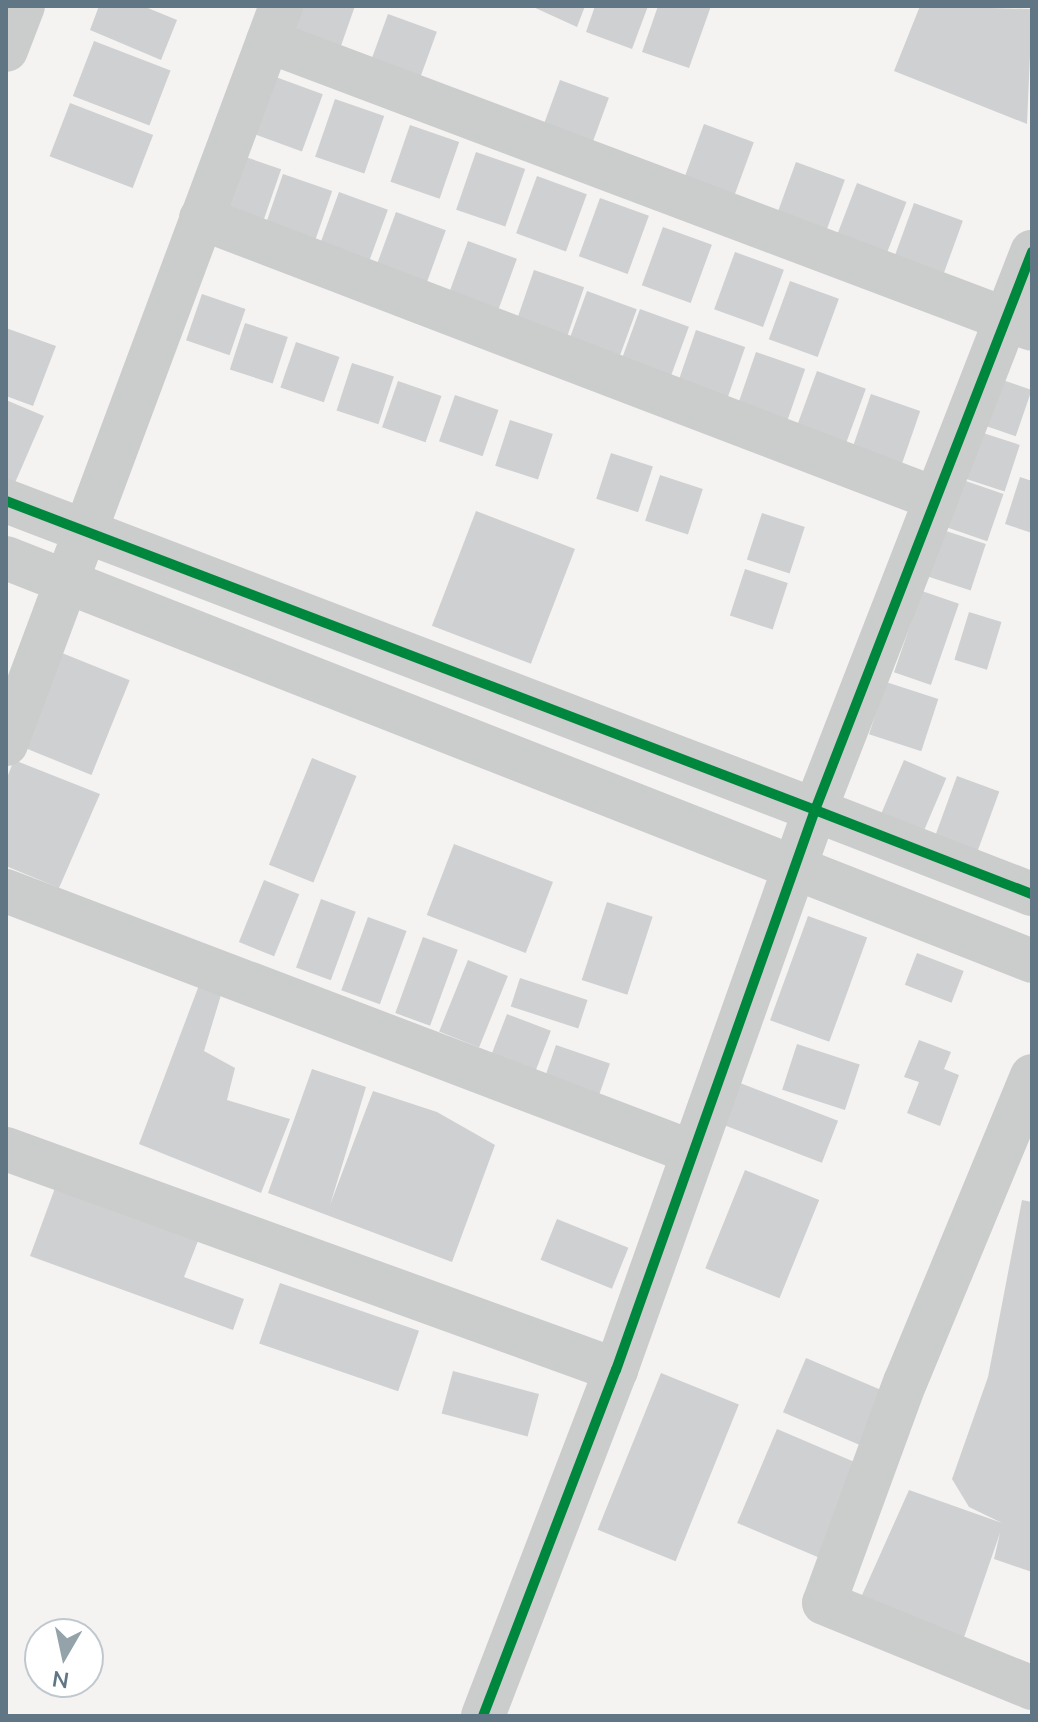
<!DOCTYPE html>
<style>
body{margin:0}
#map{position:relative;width:1038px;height:1722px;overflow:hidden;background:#f4f3f1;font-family:Mulish,sans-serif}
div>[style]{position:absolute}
.building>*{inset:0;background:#cfd0d1;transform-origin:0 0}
.street>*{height:44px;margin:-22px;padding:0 22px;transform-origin:22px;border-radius:22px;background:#cbcccc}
.cycleway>*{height:10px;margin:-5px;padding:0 5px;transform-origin:5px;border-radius:5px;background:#00873e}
span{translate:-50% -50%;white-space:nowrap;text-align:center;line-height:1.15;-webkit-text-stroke:8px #fff;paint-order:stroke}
.frame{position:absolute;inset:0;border:8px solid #617684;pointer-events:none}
.north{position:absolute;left:24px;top:1618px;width:80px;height:80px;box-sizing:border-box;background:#fff;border:2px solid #c0c8ce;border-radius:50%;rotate:189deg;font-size:22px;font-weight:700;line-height:32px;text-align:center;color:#617684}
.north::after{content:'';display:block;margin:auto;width:28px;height:36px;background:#94a2aa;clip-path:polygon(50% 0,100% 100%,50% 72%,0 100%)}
</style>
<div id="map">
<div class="building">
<div style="clip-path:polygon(99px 6px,143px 6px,177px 20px,161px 60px,90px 30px)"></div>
<div style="clip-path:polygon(300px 6px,355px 6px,337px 57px,288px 40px)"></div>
<div style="clip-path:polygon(531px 6px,585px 6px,577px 27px)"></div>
<div style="clip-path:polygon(595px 6px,648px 6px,632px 49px,586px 32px)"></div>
<div style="clip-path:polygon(658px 6px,711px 6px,689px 68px,642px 52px)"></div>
<div style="clip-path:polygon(920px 6px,1032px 9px,1027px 124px,894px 71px)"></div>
<div style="left:388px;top:14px;width:52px;height:62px;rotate:20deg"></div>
<div style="left:94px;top:41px;width:82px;height:59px;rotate:21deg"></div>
<div style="left:273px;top:76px;width:53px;height:61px;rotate:20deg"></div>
<div style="left:560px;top:80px;width:52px;height:62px;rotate:20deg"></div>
<div style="left:335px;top:99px;width:52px;height:61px;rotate:19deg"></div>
<div style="left:70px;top:103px;width:89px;height:57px;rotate:21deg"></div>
<div style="left:704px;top:124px;width:53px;height:61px;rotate:20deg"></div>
<div style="left:410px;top:125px;width:52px;height:60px;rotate:19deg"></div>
<div style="left:231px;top:152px;width:53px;height:61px;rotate:19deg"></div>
<div style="left:476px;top:152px;width:52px;height:61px;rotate:19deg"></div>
<div style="left:796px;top:162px;width:52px;height:61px;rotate:20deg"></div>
<div style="left:283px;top:174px;width:52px;height:60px;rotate:19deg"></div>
<div style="left:537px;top:176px;width:53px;height:61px;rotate:20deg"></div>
<div style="left:857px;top:183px;width:53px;height:62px;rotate:21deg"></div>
<div style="left:339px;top:192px;width:52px;height:62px;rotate:20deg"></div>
<div style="left:600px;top:198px;width:52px;height:62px;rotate:20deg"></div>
<div style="left:914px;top:203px;width:52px;height:62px;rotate:20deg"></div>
<div style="left:396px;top:212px;width:53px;height:62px;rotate:20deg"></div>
<div style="left:663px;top:227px;width:52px;height:62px;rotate:20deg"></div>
<div style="left:468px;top:241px;width:52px;height:62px;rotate:20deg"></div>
<div style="left:735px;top:252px;width:52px;height:61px;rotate:20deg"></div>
<div style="left:534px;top:270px;width:53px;height:61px;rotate:19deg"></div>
<div style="left:790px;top:281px;width:52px;height:62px;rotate:20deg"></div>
<div style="left:587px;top:291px;width:53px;height:61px;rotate:20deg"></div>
<div style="left:202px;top:294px;width:46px;height:49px;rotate:19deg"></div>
<div style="left:640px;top:309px;width:52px;height:62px;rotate:20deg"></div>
<div style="left:245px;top:323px;width:45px;height:49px;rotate:18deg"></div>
<div style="clip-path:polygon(6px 328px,56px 346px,33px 406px,6px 396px)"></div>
<div style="left:696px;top:330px;width:52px;height:61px;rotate:19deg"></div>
<div style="left:296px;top:342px;width:46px;height:48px;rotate:19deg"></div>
<div style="left:756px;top:352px;width:52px;height:61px;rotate:19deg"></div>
<div style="left:352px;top:363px;width:44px;height:50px;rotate:18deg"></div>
<div style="left:817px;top:371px;width:52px;height:62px;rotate:20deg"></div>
<div style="left:991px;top:376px;width:43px;height:49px;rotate:19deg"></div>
<div style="left:398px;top:381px;width:46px;height:49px;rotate:19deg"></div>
<div style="left:871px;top:394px;width:52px;height:61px;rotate:19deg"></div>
<div style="left:455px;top:395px;width:46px;height:49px;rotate:19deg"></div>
<div style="clip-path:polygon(6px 400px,44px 416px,11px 492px,6px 490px)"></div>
<div style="left:510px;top:420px;width:45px;height:48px;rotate:18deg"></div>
<div style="left:977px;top:431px;width:45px;height:49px;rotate:18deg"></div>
<div style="left:611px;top:453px;width:44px;height:48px;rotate:18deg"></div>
<div style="left:660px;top:475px;width:45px;height:48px;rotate:18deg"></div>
<div style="clip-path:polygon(1020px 477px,1032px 481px,1032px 533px,1005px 524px)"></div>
<div style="left:960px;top:479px;width:46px;height:50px;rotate:19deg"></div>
<div style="left:476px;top:511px;width:106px;height:123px;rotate:21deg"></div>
<div style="left:762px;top:513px;width:45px;height:49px;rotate:18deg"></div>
<div style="left:943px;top:530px;width:45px;height:49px;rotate:18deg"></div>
<div style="left:745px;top:569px;width:45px;height:49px;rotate:18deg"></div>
<div style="left:922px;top:591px;width:39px;height:86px;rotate:19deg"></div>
<div style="left:969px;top:612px;width:34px;height:50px;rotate:17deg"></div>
<div style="left:62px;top:653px;width:73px;height:102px;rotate:22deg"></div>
<div style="left:886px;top:682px;width:55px;height:55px;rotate:18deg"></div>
<div style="left:312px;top:758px;width:48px;height:115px;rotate:22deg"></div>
<div style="clip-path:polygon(14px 760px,100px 794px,59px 888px,6px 866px,6px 780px)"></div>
<div style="left:904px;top:760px;width:46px;height:68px;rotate:23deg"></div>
<div style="left:957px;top:776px;width:45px;height:78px;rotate:20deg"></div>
<div style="left:454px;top:844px;width:106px;height:76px;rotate:21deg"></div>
<div style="left:264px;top:880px;width:38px;height:67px;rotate:22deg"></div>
<div style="left:321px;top:899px;width:37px;height:73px;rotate:20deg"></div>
<div style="left:607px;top:902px;width:48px;height:82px;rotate:18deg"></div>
<div style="left:808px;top:916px;width:63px;height:111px;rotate:20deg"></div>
<div style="left:368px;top:917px;width:41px;height:78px;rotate:20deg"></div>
<div style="left:423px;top:937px;width:37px;height:81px;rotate:20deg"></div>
<div style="left:917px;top:953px;width:50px;height:34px;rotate:21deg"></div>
<div style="left:468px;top:960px;width:43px;height:77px;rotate:22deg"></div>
<div style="clip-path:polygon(204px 972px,224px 985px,204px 1051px,235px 1068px,227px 1100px,290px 1119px,261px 1193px,139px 1144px)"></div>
<div style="left:520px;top:978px;width:71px;height:30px;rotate:18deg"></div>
<div style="left:507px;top:1014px;width:47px;height:48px;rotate:21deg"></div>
<div style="clip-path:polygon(919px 1040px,951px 1052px,944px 1069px,959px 1075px,940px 1126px,907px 1113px,919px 1082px,904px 1077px)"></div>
<div style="left:797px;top:1044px;width:66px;height:48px;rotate:18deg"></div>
<div style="left:556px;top:1045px;width:57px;height:39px;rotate:19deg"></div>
<div style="clip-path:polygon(312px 1069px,366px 1087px,330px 1205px,373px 1091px,437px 1112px,495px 1145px,452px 1262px,268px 1193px)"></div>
<div style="left:740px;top:1083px;width:105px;height:45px;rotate:21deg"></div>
<div style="left:745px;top:1170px;width:80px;height:106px;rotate:22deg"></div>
<div style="clip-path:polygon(55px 1188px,198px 1241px,184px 1277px,244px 1299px,233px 1330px,30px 1256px)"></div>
<div style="clip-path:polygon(1022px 1200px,1032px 1202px,1032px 1572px,994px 1559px,1000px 1533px,961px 1646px,858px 1604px,909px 1490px,1002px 1523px,969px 1507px,952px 1479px,988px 1377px)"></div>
<div style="left:557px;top:1219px;width:77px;height:44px;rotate:22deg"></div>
<div style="left:280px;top:1283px;width:147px;height:64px;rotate:19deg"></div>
<div style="left:806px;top:1358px;width:88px;height:59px;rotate:23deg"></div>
<div style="left:453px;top:1371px;width:89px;height:44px;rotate:15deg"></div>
<div style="left:661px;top:1373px;width:84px;height:169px;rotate:22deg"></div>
<div style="left:777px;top:1429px;width:88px;height:102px;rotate:23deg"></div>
</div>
<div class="street">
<div style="left:268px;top:41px;width:816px;rotate:20.65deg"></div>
<div style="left:6px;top:50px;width:47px;rotate:-68.9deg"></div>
<div style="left:201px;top:218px;width:787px;rotate:20.92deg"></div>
<div style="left:6px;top:501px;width:866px;rotate:20.9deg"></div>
<div style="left:815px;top:810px;width:599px;rotate:-68.75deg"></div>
<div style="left:6px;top:558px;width:1102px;rotate:21.44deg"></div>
<div style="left:6px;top:744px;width:788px;rotate:-69.56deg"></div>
<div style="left:6px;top:891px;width:731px;rotate:20.84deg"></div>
<div style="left:1032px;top:1076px;width:331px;rotate:112.5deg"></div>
<div style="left:905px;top:1382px;width:235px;rotate:110.1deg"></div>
<div style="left:824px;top:1603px;width:225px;rotate:22.2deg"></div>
<div style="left:6px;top:1149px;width:649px;rotate:19.92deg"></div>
<div style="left:483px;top:1716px;width:371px;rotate:-69deg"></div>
<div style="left:616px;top:1370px;width:594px;rotate:-70.44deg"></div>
<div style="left:815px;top:810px;width:233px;rotate:21.2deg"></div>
</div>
<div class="cycleway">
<div style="left:6px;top:501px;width:866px;rotate:20.9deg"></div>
<div style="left:815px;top:810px;width:599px;rotate:-68.75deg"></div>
<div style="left:483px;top:1716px;width:371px;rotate:-69deg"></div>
<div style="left:616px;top:1370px;width:594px;rotate:-70.44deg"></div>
<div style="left:815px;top:810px;width:233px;rotate:21.2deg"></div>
</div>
<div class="frame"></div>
<div class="north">N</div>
</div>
